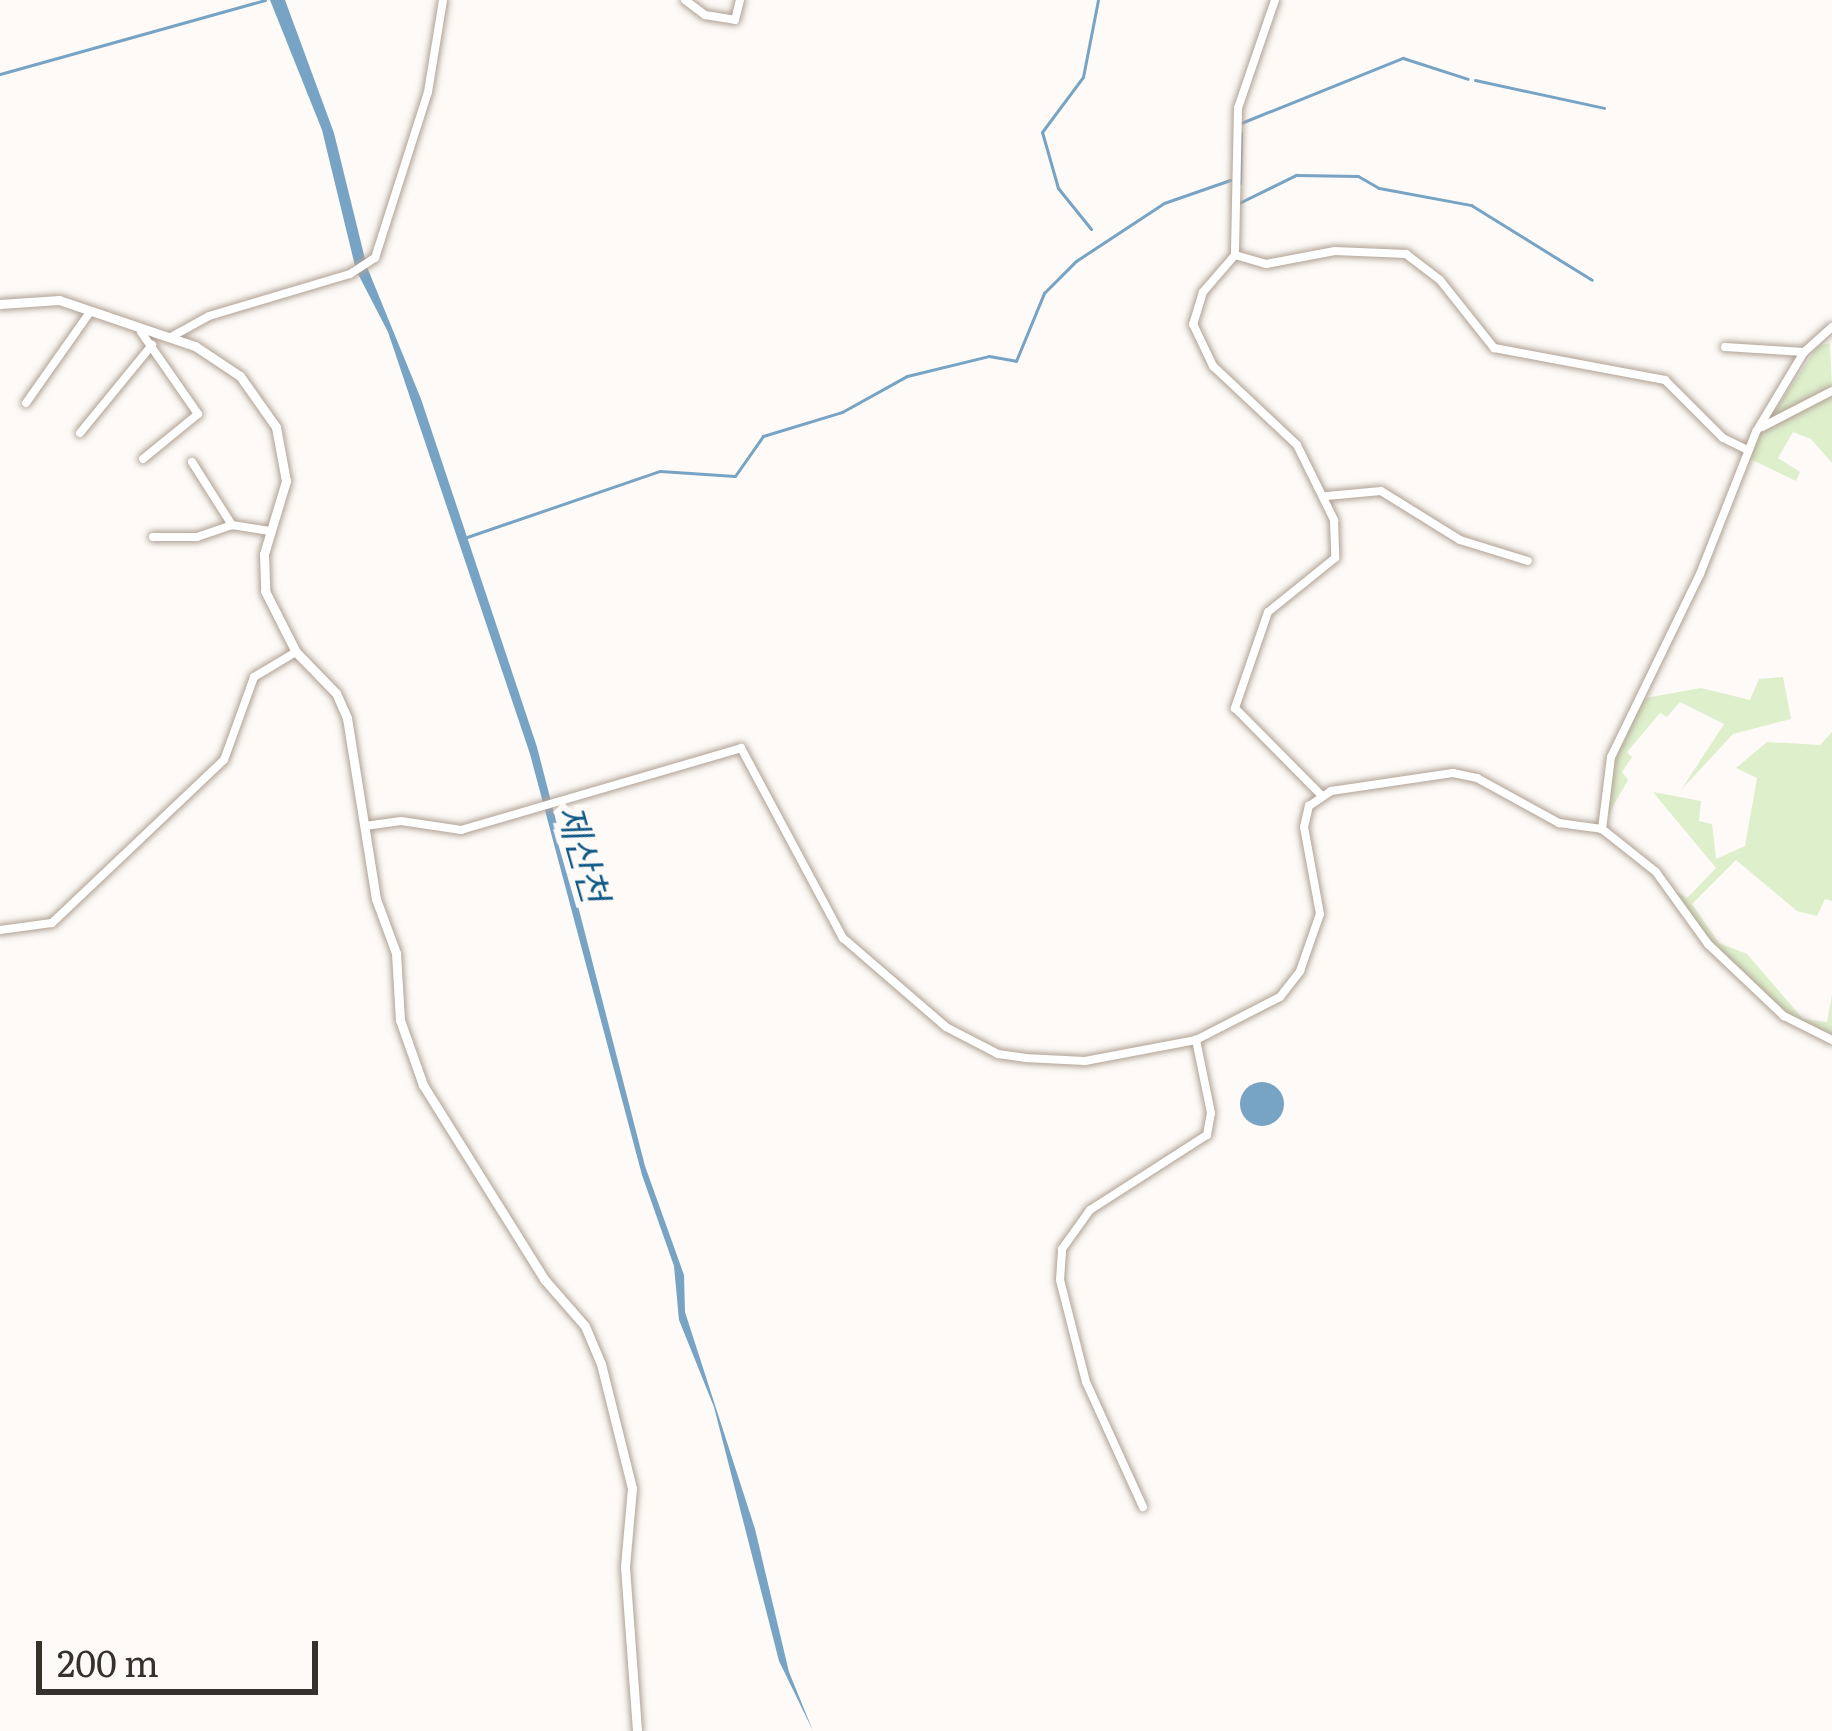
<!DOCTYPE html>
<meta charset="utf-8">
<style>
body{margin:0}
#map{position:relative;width:1832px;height:1731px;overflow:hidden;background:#fdfaf7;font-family:Literata,"Noto Sans KR",serif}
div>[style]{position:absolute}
.green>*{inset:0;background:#deefcc}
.water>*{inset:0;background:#77a3c5}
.round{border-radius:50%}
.stream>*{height:3px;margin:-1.5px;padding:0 1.5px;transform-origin:1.5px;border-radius:1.5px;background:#77a3c5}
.roads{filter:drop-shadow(0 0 3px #afa194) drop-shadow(0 0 3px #afa194)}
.minor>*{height:8px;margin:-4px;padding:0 4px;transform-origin:4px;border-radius:4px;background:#fff}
.tertiary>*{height:9px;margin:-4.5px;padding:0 4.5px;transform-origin:4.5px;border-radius:4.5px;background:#fff}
span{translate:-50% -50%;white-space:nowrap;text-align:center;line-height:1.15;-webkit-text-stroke:12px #fdfaf7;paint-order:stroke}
.water-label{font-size:36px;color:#115987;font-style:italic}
.scale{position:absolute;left:36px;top:1641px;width:282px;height:54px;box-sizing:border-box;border:6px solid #36312b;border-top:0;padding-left:15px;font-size:36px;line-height:42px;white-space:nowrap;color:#36312b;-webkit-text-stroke:9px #fdfaf7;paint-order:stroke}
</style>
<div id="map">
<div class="green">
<div style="clip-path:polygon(1830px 343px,1832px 389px,1768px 421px,1818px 346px)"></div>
<div style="clip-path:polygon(1832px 393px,1832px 463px,1811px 439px,1793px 432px,1778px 458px,1800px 472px,1796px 481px,1748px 458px,1759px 433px)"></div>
<div style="clip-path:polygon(1783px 677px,1791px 719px,1733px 734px,1681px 790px,1724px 724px,1680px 702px,1667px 717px,1660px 713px,1627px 752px,1632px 757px,1622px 772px,1628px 780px,1605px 820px,1613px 758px,1645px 698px,1701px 688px,1750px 700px,1759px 679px)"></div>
<div style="clip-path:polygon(1832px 732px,1832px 901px,1825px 899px,1817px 916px,1797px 911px,1736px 860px,1692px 904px,1719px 943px,1747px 954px,1803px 1019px,1827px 1022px,1832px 995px,1832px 1037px,1786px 1014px,1700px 930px,1673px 890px,1687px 898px,1716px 868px,1653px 792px,1701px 801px,1699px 821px,1712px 824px,1716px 859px,1745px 846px,1757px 778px,1736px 768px,1767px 742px,1820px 745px)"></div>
</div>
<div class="water">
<div style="clip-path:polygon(270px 0,285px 0,334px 133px,367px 267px,421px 399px,537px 747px,645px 1166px,684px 1275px,685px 1312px,755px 1529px,789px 1672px,813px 1731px,779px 1661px,714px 1407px,679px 1320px,674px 1266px,642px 1175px,530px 754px,388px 332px,356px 270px,322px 130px)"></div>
<div class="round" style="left:1240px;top:1082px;width:44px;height:44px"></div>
</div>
<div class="stream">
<div style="left:0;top:74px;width:275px;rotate:-15.6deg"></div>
<div style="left:1475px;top:80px;width:132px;rotate:12.2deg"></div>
<div style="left:1241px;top:123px;width:175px;rotate:-21.9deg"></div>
<div style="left:1403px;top:58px;width:68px;rotate:17.9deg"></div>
<div style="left:1240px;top:183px;width:50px;rotate:-88.9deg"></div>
<div style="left:1237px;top:204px;width:66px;rotate:-26.2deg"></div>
<div style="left:1296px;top:175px;width:62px;rotate:0.9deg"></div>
<div style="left:1358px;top:176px;width:24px;rotate:30deg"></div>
<div style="left:1379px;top:188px;width:94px;rotate:10.5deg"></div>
<div style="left:1471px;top:205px;width:142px;rotate:31.8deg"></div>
<div style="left:1091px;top:229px;width:53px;rotate:-128.8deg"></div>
<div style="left:1058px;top:188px;width:58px;rotate:-105.9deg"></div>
<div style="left:1042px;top:132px;width:69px;rotate:-53.3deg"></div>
<div style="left:1083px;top:77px;width:78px;rotate:-79deg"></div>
<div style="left:467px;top:537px;width:204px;rotate:-18.9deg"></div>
<div style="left:660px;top:471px;width:75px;rotate:3.8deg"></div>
<div style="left:735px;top:476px;width:49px;rotate:-55deg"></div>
<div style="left:763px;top:436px;width:83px;rotate:-16.9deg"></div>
<div style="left:842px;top:412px;width:74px;rotate:-29deg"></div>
<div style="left:907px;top:376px;width:84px;rotate:-13.7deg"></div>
<div style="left:989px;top:356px;width:27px;rotate:10deg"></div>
<div style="left:1016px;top:361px;width:74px;rotate:-67.6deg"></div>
<div style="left:1044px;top:293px;width:45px;rotate:-45deg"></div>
<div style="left:1076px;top:261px;width:105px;rotate:-33.4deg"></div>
<div style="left:1164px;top:203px;width:70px;rotate:-19.2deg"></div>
</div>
<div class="roads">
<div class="minor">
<div style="left:685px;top:0;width:25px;rotate:37deg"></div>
<div style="left:705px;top:15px;width:30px;rotate:9deg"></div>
<div style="left:735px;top:20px;width:21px;rotate:-76deg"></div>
<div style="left:1275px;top:0;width:114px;rotate:108.9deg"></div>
<div style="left:1238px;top:108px;width:147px;rotate:91.2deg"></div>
<div style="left:1235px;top:255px;width:49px;rotate:130.9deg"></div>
<div style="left:1203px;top:292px;width:34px;rotate:107deg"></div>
<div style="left:1193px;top:324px;width:47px;rotate:64.5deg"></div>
<div style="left:1213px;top:366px;width:115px;rotate:43.2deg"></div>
<div style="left:1297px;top:445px;width:84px;rotate:63.7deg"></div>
<div style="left:1334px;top:520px;width:38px;rotate:88deg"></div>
<div style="left:1335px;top:558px;width:86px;rotate:141.1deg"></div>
<div style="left:1268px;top:612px;width:102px;rotate:109deg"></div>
<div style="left:1235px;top:708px;width:122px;rotate:45.3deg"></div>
<div style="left:1235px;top:255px;width:32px;rotate:16deg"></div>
<div style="left:1266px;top:264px;width:70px;rotate:-10.7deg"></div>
<div style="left:1335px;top:251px;width:71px;rotate:2.4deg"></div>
<div style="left:1406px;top:254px;width:43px;rotate:37.4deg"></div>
<div style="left:1440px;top:280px;width:87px;rotate:51.5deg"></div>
<div style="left:1494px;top:348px;width:174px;rotate:10.6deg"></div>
<div style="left:1665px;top:380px;width:82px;rotate:45deg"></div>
<div style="left:1723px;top:438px;width:28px;rotate:26deg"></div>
<div style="left:1832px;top:327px;width:38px;rotate:138deg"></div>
<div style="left:1804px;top:352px;width:93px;rotate:121deg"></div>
<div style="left:1756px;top:432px;width:153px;rotate:111.5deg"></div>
<div style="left:1700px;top:574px;width:203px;rotate:115.9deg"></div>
<div style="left:1611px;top:757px;width:73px;rotate:97.1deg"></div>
<div style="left:1602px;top:829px;width:69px;rotate:38.5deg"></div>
<div style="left:1656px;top:872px;width:89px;rotate:54.2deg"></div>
<div style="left:1708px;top:944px;width:105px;rotate:43.5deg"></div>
<div style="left:1784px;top:1016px;width:54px;rotate:26.6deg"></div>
<div style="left:141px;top:332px;width:100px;rotate:55.2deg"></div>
<div style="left:198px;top:414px;width:71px;rotate:140.7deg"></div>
<div style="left:171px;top:337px;width:43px;rotate:-28.9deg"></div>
<div style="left:209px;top:316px;width:147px;rotate:-16.6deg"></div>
<div style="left:350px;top:274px;width:30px;rotate:-33deg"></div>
<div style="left:375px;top:258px;width:174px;rotate:-72.3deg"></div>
<div style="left:428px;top:92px;width:93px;rotate:-80.7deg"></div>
<div style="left:1725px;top:347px;width:79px;rotate:3.6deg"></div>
<div style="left:26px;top:403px;width:111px;rotate:-54.9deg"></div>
<div style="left:1762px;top:427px;width:79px;rotate:-27.2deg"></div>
<div style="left:80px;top:433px;width:114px;rotate:-50.7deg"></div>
<div style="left:192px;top:462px;width:75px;rotate:57.6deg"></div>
<div style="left:1327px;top:496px;width:54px;rotate:-5.3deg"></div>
<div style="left:1381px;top:491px;width:93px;rotate:31.8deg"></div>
<div style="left:1460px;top:540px;width:71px;rotate:17.2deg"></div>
<div style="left:153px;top:537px;width:44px"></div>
<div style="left:197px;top:537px;width:37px;rotate:-19deg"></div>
<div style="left:232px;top:525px;width:38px;rotate:9deg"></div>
<div style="left:365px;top:826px;width:36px;rotate:-8deg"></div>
<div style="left:401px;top:821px;width:61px;rotate:8.5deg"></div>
<div style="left:461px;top:830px;width:292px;rotate:-16.3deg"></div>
<div style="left:741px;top:748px;width:216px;rotate:61.8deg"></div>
<div style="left:843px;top:938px;width:136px;rotate:40.8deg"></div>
<div style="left:946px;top:1027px;width:59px;rotate:27.4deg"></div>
<div style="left:998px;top:1054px;width:27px;rotate:8deg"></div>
<div style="left:1025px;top:1058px;width:60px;rotate:2.9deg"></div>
<div style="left:1085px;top:1061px;width:113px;rotate:-10.7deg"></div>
<div style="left:0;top:930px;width:52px;rotate:-7.7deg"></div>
<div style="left:52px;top:923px;width:237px;rotate:-43.5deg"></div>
<div style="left:224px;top:760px;width:88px;rotate:-70.1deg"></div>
<div style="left:254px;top:677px;width:49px;rotate:-30.8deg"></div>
<div style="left:1143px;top:1507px;width:137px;rotate:-114.5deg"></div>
<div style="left:1086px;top:1382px;width:105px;rotate:-104.3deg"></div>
<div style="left:1060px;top:1280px;width:31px;rotate:-86deg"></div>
<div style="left:1062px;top:1249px;width:48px;rotate:-54.3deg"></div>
<div style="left:1090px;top:1210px;width:139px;rotate:-32.7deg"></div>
<div style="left:1207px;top:1135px;width:22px;rotate:-80deg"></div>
<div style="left:1211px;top:1113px;width:75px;rotate:-101.6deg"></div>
<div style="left:1196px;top:1040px;width:94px;rotate:-27.1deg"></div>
<div style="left:1280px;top:997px;width:33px;rotate:-52deg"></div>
<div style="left:1300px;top:971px;width:60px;rotate:-70.7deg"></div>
<div style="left:1320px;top:914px;width:88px;rotate:-100.4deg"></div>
<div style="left:1304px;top:827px;width:22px;rotate:-77deg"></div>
<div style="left:1309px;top:806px;width:27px;rotate:-34deg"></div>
<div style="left:1331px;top:791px;width:123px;rotate:-8.4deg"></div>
<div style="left:1453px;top:773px;width:25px;rotate:12deg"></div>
<div style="left:1477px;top:778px;width:94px;rotate:28.8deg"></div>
<div style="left:1559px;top:823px;width:43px;rotate:7.9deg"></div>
</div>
<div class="tertiary">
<div style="left:0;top:304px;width:59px;rotate:-3.9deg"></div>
<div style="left:59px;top:300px;width:144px;rotate:18.7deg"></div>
<div style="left:195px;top:346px;width:54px;rotate:33.7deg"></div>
<div style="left:240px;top:376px;width:62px;rotate:54.8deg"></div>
<div style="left:276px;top:427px;width:55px;rotate:79.5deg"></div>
<div style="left:286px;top:481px;width:76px;rotate:106.8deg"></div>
<div style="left:264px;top:554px;width:37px;rotate:88deg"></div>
<div style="left:265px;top:591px;width:68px;rotate:63.1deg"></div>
<div style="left:296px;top:652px;width:57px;rotate:45.7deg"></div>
<div style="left:336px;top:693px;width:27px;rotate:66deg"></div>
<div style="left:347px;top:718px;width:183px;rotate:80.9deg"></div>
<div style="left:376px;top:899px;width:58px;rotate:69.7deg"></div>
<div style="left:396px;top:953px;width:67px;rotate:86.6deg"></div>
<div style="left:400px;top:1020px;width:69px;rotate:70.5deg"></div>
<div style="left:423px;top:1085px;width:229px;rotate:58deg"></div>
<div style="left:544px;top:1279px;width:62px;rotate:48.9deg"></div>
<div style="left:585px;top:1326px;width:41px;rotate:67.2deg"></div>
<div style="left:601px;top:1364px;width:128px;rotate:76deg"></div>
<div style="left:632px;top:1488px;width:79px;rotate:95.1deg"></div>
<div style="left:625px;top:1567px;width:164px;rotate:85.8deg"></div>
</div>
</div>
<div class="water-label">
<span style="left:585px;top:853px;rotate:74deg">제산천</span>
</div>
<div class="scale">200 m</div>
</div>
